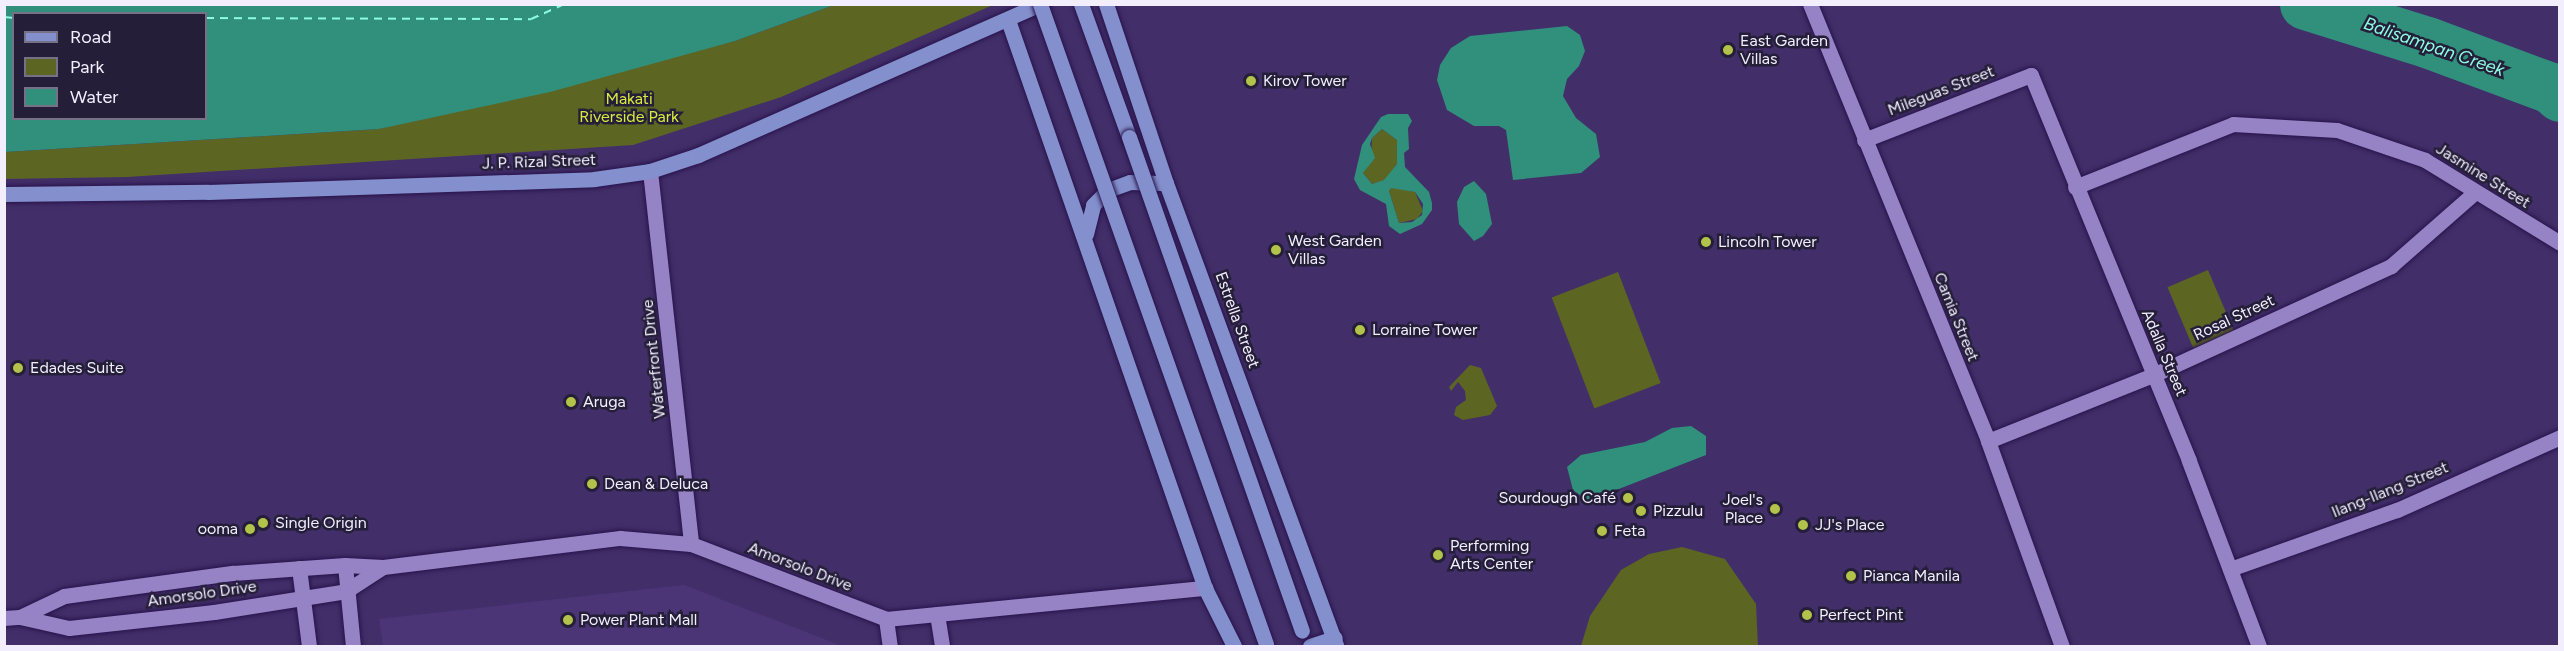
<!DOCTYPE html>
<meta charset="utf-8">
<style>
body{margin:0}
#map{position:relative;width:2564px;height:651px;overflow:hidden;background:#422f69;font-family:Figtree,sans-serif}
div>[style]{position:absolute}
.built>*{inset:0;background:#4b3577}
.green>*{inset:0;background:#5d6523;transform-origin:0 0}
.water>*{inset:0;background:#30907c}
.river>*{height:51px;margin:-25.5px;padding:0 25.5px;transform-origin:25.5px;border-radius:25.5px;background:#30907c}
.ferry>*{height:1.5px;margin-top:-0.75px;transform-origin:0;background:repeating-linear-gradient(90deg,#8bfce1 0 8px,transparent 0 14px)}
.roads{filter:drop-shadow(0 0 2px #29134c) drop-shadow(0 0 2px #29134c)}
.street>*{height:15px;margin:-7.5px;padding:0 7.5px;transform-origin:7.5px;border-radius:7.5px;background:#9583c5}
.secondary>*{height:15px;margin:-7.5px;padding:0 7.5px;transform-origin:7.5px;border-radius:7.5px;background:#8490cd}
.bridges{filter:drop-shadow(0 0 2px #29134c) drop-shadow(0 0 2px #29134c)}
.secondary-bridge>*{height:15px;margin:-7.5px;padding:0 7.5px;transform-origin:7.5px;border-radius:7.5px;background:#8490cd}
.dots>*{width:16px;height:16px;translate:-50% -50%;box-sizing:border-box;border:3px solid #251e38;border-radius:50%}
span{translate:-50% -50%;white-space:nowrap;text-align:center;line-height:1.15;-webkit-text-stroke:5px #251e38;paint-order:stroke}
.poi-label{font-size:16px;color:#f2eefd}
.left{translate:0 -50%;text-align:left}
.right{translate:-100% -50%;text-align:right}
.street-label{font-size:16px;color:#f2eefd}
.park-label{font-size:16px;color:#d7eb3e}
.water-label{font-size:18px;color:#8bfce1;font-style:italic}
.frame{position:absolute;inset:0;border:6px solid #f2eefd;pointer-events:none}
.legend{position:absolute;left:12px;top:12px;width:195px;height:108px;box-sizing:border-box;background:#251e38;border:2px solid #777187;margin:0;padding:8px 10px;list-style:none;font-size:18px;color:#f2eefd}
.legend li{display:flex;align-items:center;gap:12px;height:30px}
.legend b{width:30px;border:2px solid #777187}
</style>
<div id="map">
<div class="built">
<div style="clip-path:polygon(684px 585px,842px 646px,383px 646px,379px 619px)"></div>
</div>
<div class="green">
<div style="clip-path:polygon(834px 5px,993px 5px,781px 97px,633px 145px,127px 177px,5px 179px,5px 152px,379px 129px,735px 41px)"></div>
<div style="clip-path:polygon(1382px 129px,1397px 140px,1397px 164px,1385px 180px,1372px 184px,1363px 173px,1371px 162px,1372px 138px)"></div>
<div style="clip-path:polygon(1391px 187px,1415px 192px,1423px 211px,1417px 219px,1399px 223px,1389px 191px)"></div>
<div style="left:2208px;top:270px;width:66px;height:44px;rotate:67deg"></div>
<div style="left:1618px;top:272px;width:119px;height:71px;rotate:69deg"></div>
<div style="clip-path:polygon(1470px 365px,1481px 368px,1497px 406px,1490px 415px,1463px 420px,1454px 415px,1456px 407px,1466px 400px,1465px 391px,1458px 382px,1451px 391px,1449px 387px)"></div>
<div style="clip-path:polygon(1682px 547px,1725px 559px,1756px 604px,1758px 646px,1581px 646px,1590px 616px,1621px 570px,1649px 554px)"></div>
</div>
<div class="water">
<div style="clip-path:polygon(evenodd,5px 4px,834px 4px,834px 5px,735px 41px,550px 92px,379px 129px,5px 152px,5px 4px,14px 14px,206px 14px,206px 118px,14px 118px,14px 14px)"></div>
<div style="clip-path:polygon(1567px 26px,1580px 35px,1585px 51px,1579px 66px,1567px 79px,1563px 96px,1576px 118px,1596px 134px,1600px 157px,1581px 173px,1513px 180px,1506px 130px,1499px 126px,1474px 126px,1447px 110px,1437px 80px,1440px 65px,1451px 48px,1470px 36px)"></div>
<div style="clip-path:polygon(evenodd,1388px 114px,1408px 114px,1412px 121px,1408px 128px,1409px 149px,1404px 153px,1405px 167px,1429px 192px,1432px 203px,1432px 210px,1422px 224px,1400px 234px,1389px 226px,1386px 204px,1360px 190px,1354px 179px,1362px 145px,1381px 117px,1388px 114px,1382px 129px,1397px 140px,1397px 164px,1384px 180px,1372px 184px,1363px 173px,1375px 158px,1370px 144px,1372px 138px,1382px 129px,1388px 114px,1391px 188px,1415px 192px,1423px 204px,1422px 215px,1412px 222px,1399px 223px,1389px 191px,1391px 188px)"></div>
<div style="clip-path:polygon(1474px 181px,1486px 194px,1492px 224px,1483px 236px,1474px 241px,1459px 224px,1457px 202px,1464px 187px)"></div>
<div style="clip-path:polygon(1691px 426px,1706px 436px,1706px 455px,1588px 501px,1573px 490px,1567px 467px,1581px 455px,1645px 442px,1672px 428px)"></div>
</div>
<div class="river">
<div style="left:2305px;top:4px;width:128px;rotate:17.3deg"></div>
<div style="left:2427px;top:42px;width:132px;rotate:20.4deg"></div>
<div style="left:2551px;top:88px;width:12px;rotate:42deg"></div>
</div>
<div class="ferry">
<div style="left:4px;top:17px;width:10px;rotate:6deg"></div>
<div style="left:206px;top:18px;width:325px;rotate:0.2deg"></div>
<div style="left:531px;top:19px;width:37px;rotate:-24deg"></div>
</div>
<div class="roads">
<div class="street">
<div style="left:1810px;top:4px;width:472px;rotate:67.8deg"></div>
<div style="left:1988px;top:441px;width:218px;rotate:70.2deg"></div>
<div style="left:1864px;top:140px;width:179px;rotate:-21.3deg"></div>
<div style="left:2031px;top:75px;width:417px;rotate:67.7deg"></div>
<div style="left:2189px;top:461px;width:198px;rotate:69.3deg"></div>
<div style="left:650px;top:171px;width:375px;rotate:83.7deg"></div>
<div style="left:2075px;top:187px;width:170px;rotate:-21.7deg"></div>
<div style="left:2233px;top:124px;width:104px;rotate:3.3deg"></div>
<div style="left:2337px;top:130px;width:93px;rotate:18.8deg"></div>
<div style="left:2425px;top:160px;width:158px;rotate:31.6deg"></div>
<div style="left:1988px;top:441px;width:178px;rotate:-21.8deg"></div>
<div style="left:2153px;top:375px;width:262px;rotate:-24.6deg"></div>
<div style="left:2391px;top:266px;width:109px;rotate:-41.3deg"></div>
<div style="left:345px;top:565px;width:81px;rotate:84.4deg"></div>
<div style="left:299px;top:568px;width:79px;rotate:82.7deg"></div>
<div style="left:2230px;top:569px;width:177px;rotate:-19.5deg"></div>
<div style="left:2397px;top:510px;width:179px;rotate:-24.1deg"></div>
<div style="left:937px;top:614px;width:32px;rotate:81deg"></div>
<div style="left:20px;top:617px;width:49px;rotate:-25.5deg"></div>
<div style="left:64px;top:596px;width:171px;rotate:-7.8deg"></div>
<div style="left:233px;top:573px;width:112px;rotate:-4.1deg"></div>
<div style="left:345px;top:565px;width:38px;rotate:3deg"></div>
<div style="left:383px;top:567px;width:239px;rotate:-7deg"></div>
<div style="left:620px;top:538px;width:71px;rotate:4.8deg"></div>
<div style="left:691px;top:544px;width:209px;rotate:21deg"></div>
<div style="left:886px;top:619px;width:321px;rotate:-5.6deg"></div>
<div style="left:4px;top:618px;width:16px;rotate:-4deg"></div>
<div style="left:20px;top:617px;width:50px;rotate:12.7deg"></div>
<div style="left:69px;top:628px;width:146px;rotate:-6.3deg"></div>
<div style="left:214px;top:612px;width:134px;rotate:-9deg"></div>
<div style="left:346px;top:591px;width:44px;rotate:-33deg"></div>
<div style="left:886px;top:619px;width:27px;rotate:82deg"></div>
</div>
<div class="secondary">
<div style="left:1081px;top:4px;width:141px;rotate:70.2deg"></div>
<div style="left:1106px;top:4px;width:189px;rotate:71.5deg"></div>
<div style="left:1166px;top:183px;width:493px;rotate:69.8deg"></div>
<div style="left:1008px;top:20px;width:601px;rotate:70.87deg"></div>
<div style="left:1205px;top:588px;width:65px;rotate:63.4deg"></div>
<div style="left:4px;top:194px;width:204px;rotate:-0.6deg"></div>
<div style="left:208px;top:192px;width:386px;rotate:-1.9deg"></div>
<div style="left:594px;top:179px;width:57px;rotate:-8.1deg"></div>
<div style="left:650px;top:171px;width:51px;rotate:-18.4deg"></div>
<div style="left:698px;top:155px;width:375px;rotate:-23.8deg"></div>
<div style="left:1086px;top:234px;width:30px;rotate:-76deg"></div>
<div style="left:1093px;top:205px;width:21px;rotate:-45deg"></div>
<div style="left:1108px;top:190px;width:23px;rotate:-20deg"></div>
<div style="left:1130px;top:182px;width:36px;rotate:2deg"></div>
<div style="left:1310px;top:646px;width:26px;rotate:-18deg"></div>
</div>
</div>
<div class="bridges">
<div class="secondary-bridge">
<div style="left:1040px;top:4px;width:679px;rotate:70.55deg"></div>
<div style="left:1129px;top:137px;width:523px;rotate:70.7deg"></div>
</div>
</div>
<div class="dots">
<div style="left:1728px;top:50px;background:#b3c24b"></div>
<div style="left:1251px;top:81px;background:#b3c24b"></div>
<div style="left:1706px;top:242px;background:#b3c24b"></div>
<div style="left:1276px;top:250px;background:#b3c24b"></div>
<div style="left:1360px;top:330px;background:#b3c24b"></div>
<div style="left:18px;top:368px;background:#b3c24b"></div>
<div style="left:571px;top:402px;background:#b3c24b"></div>
<div style="left:592px;top:484px;background:#b3c24b"></div>
<div style="left:1628px;top:498px;background:#b3c24b"></div>
<div style="left:1775px;top:509px;background:#b3c24b"></div>
<div style="left:1641px;top:511px;background:#b3c24b"></div>
<div style="left:263px;top:523px;background:#b3c24b"></div>
<div style="left:1803px;top:525px;background:#b3c24b"></div>
<div style="left:250px;top:529px;background:#b3c24b"></div>
<div style="left:1602px;top:531px;background:#b3c24b"></div>
<div style="left:1438px;top:555px;background:#b3c24b"></div>
<div style="left:1851px;top:576px;background:#b3c24b"></div>
<div style="left:1807px;top:615px;background:#b3c24b"></div>
<div style="left:568px;top:620px;background:#b3c24b"></div>
</div>
<div class="poi-label">
<span class="left" style="left:1740px;top:50px">East Garden<br>Villas</span>
<span class="left" style="left:1263px;top:81px">Kirov Tower</span>
<span class="left" style="left:1288px;top:250px">West Garden<br>Villas</span>
<span class="left" style="left:1718px;top:242px">Lincoln Tower</span>
<span class="left" style="left:1372px;top:330px">Lorraine Tower</span>
<span class="left" style="left:30px;top:368px">Edades Suite</span>
<span class="left" style="left:583px;top:402px">Aruga</span>
<span class="left" style="left:604px;top:484px">Dean &amp; Deluca</span>
<span class="right" style="left:1616px;top:498px">Sourdough Café</span>
<span class="right" style="left:1763px;top:509px">Joel's<br>Place</span>
<span class="left" style="left:1653px;top:511px">Pizzulu</span>
<span class="left" style="left:275px;top:523px">Single Origin</span>
<span class="left" style="left:1815px;top:525px">JJ's Place</span>
<span class="right" style="left:238px;top:529px">ooma</span>
<span class="left" style="left:1614px;top:531px">Feta</span>
<span class="left" style="left:1450px;top:555px">Performing<br>Arts Center</span>
<span class="left" style="left:1863px;top:576px">Pianca Manila</span>
<span class="left" style="left:1819px;top:615px">Perfect Pint</span>
<span class="left" style="left:580px;top:620px">Power Plant Mall</span>
</div>
<div class="street-label">
<span style="left:1941px;top:91px;rotate:-21deg">Mileguas Street</span>
<span style="left:539px;top:162px;rotate:-2deg">J. P. Rizal Street</span>
<span style="left:2483px;top:176px;rotate:32deg">Jasmine Street</span>
<span style="left:1956px;top:317px;rotate:68deg">Camia Street</span>
<span style="left:2234px;top:318px;rotate:-25deg">Rosal Street</span>
<span style="left:1237px;top:320px;rotate:70deg">Estrella Street</span>
<span style="left:2164px;top:353px;rotate:67deg">Adalla Street</span>
<span style="left:654px;top:359px;rotate:-96deg">Waterfront Drive</span>
<span style="left:2390px;top:490px;rotate:-22deg">Ilang-Ilang Street</span>
<span style="left:800px;top:567px;rotate:21deg">Amorsolo Drive</span>
<span style="left:202px;top:594px;rotate:-8deg">Amorsolo Drive</span>
</div>
<div class="park-label">
<span style="left:629px;top:108px">Makati<br>Riverside Park</span>
</div>
<div class="water-label">
<span style="left:2434px;top:47px;rotate:19deg">Balisampan Creek</span>
</div>
<div class="frame"></div>
<ul class="legend">
<li><b style="height:8px;background:#8490cd"></b>Road</li>
<li><b style="height:16px;background:#5d6523"></b>Park</li>
<li><b style="height:16px;background:#30907c"></b>Water</li>
</ul>
</div>
